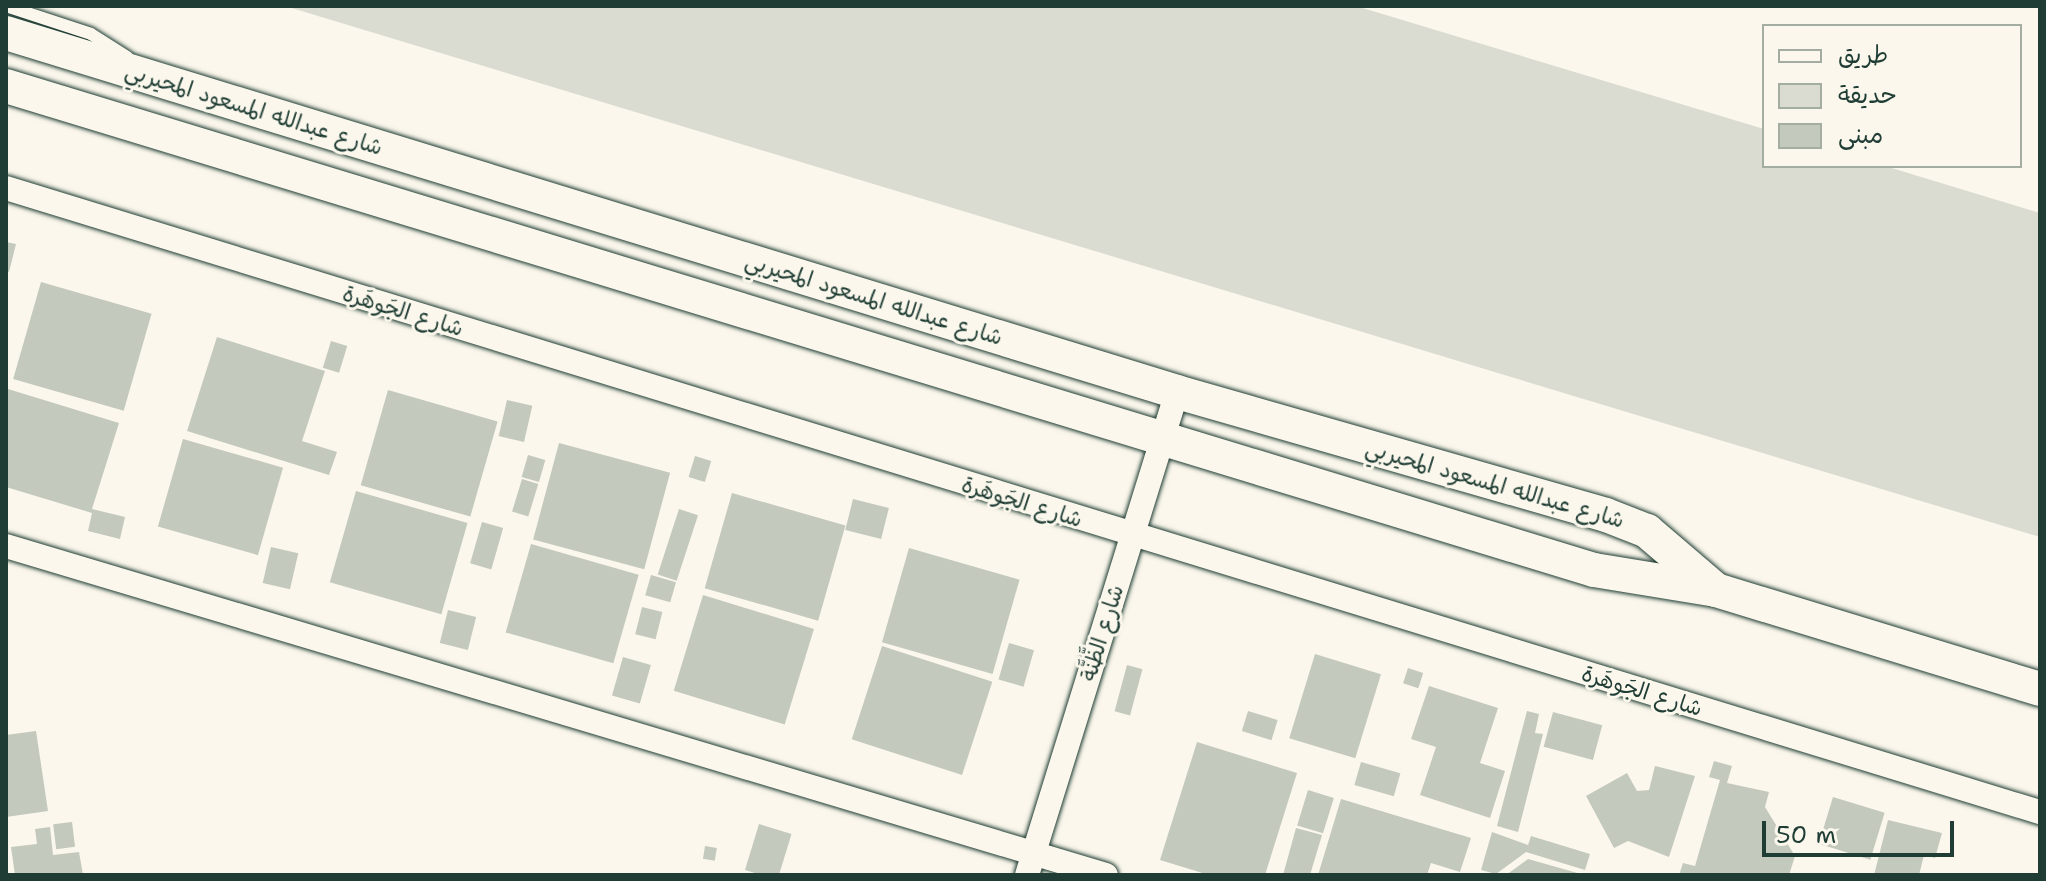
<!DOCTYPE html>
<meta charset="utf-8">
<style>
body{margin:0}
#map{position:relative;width:2046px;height:881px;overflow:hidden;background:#fbf7ec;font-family:"Shantell Sans","Playpen Sans Arabic",sans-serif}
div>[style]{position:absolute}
.green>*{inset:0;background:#dbdcd1}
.building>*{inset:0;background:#c4c9be;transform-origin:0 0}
.roads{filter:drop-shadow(0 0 2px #1f3d34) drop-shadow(0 0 2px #1f3d34)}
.lane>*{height:12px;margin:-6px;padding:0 6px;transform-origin:6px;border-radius:6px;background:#fbf7ec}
.street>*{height:24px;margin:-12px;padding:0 12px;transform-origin:12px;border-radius:12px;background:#fbf7ec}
.secondary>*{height:34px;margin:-17px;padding:0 17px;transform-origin:17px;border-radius:17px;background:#fbf7ec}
span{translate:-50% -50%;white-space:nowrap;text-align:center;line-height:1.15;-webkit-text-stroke:6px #fbf7ec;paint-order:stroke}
.street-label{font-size:22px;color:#1f3d34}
.frame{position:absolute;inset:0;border:8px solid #1f3d34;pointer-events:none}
.legend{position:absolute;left:1762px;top:24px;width:260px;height:144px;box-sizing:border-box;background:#fbf7ec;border:2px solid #a3ada2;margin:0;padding:10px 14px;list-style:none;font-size:24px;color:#1f3d34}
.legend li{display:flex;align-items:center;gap:16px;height:40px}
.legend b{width:40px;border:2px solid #a3ada2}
.scale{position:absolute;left:1762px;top:821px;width:192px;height:36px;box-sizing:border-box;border:4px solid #1f3d34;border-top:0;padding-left:10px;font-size:24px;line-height:28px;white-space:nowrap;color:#1f3d34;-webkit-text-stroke:6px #fbf7ec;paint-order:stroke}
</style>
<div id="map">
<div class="green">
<div style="clip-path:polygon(285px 6px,1356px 6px,1764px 129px,1764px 166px,1885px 166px,2040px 213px,2040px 537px)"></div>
</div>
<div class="building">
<div style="clip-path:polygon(6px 242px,16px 244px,9px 272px,6px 271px)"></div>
<div style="left:41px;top:282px;width:115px;height:101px;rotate:16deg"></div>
<div style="clip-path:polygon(217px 337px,325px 371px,302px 441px,337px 452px,329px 475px,187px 431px)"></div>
<div style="left:331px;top:341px;width:17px;height:28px;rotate:17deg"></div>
<div style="clip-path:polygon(8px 389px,119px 423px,92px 509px,125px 517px,120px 539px,88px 531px,92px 513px,6px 487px)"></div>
<div style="left:388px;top:390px;width:114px;height:99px;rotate:16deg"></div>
<div style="left:507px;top:400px;width:26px;height:37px;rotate:13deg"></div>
<div style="left:183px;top:439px;width:104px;height:91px;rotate:16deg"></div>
<div style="left:559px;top:443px;width:115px;height:100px;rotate:15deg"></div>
<div style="left:528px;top:455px;width:18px;height:23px;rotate:16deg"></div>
<div style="left:695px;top:456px;width:17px;height:22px;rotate:17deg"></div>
<div style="left:522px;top:479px;width:17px;height:34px;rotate:17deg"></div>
<div style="left:356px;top:491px;width:116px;height:95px;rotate:16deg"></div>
<div style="left:732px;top:493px;width:118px;height:99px;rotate:16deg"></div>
<div style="left:853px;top:499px;width:37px;height:32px;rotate:14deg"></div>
<div style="left:679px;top:509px;width:20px;height:69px;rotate:18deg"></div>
<div style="left:482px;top:522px;width:22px;height:43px;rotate:16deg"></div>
<div style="left:531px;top:544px;width:112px;height:92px;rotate:16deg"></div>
<div style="left:271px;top:547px;width:28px;height:37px;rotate:13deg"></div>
<div style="left:909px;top:548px;width:115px;height:98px;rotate:16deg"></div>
<div style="left:651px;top:575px;width:26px;height:21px;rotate:16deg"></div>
<div style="left:703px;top:595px;width:116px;height:100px;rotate:17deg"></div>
<div style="left:642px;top:607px;width:21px;height:28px;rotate:14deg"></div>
<div style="left:448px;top:610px;width:29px;height:34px;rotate:14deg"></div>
<div style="left:1009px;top:643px;width:26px;height:38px;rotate:16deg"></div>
<div style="left:882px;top:646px;width:116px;height:98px;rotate:18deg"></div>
<div style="left:1315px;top:654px;width:69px;height:88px;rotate:17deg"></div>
<div style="left:623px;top:657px;width:29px;height:40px;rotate:16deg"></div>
<div style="left:1127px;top:665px;width:16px;height:48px;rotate:15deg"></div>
<div style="left:1408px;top:668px;width:16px;height:16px;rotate:18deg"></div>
<div style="clip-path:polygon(1429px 686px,1498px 708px,1480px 763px,1505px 771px,1490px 818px,1420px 795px,1436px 747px,1411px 739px)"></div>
<div style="left:1248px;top:711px;width:31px;height:21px;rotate:17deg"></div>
<div style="clip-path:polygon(1527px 711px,1539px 714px,1535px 733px,1543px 734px,1518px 832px,1497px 826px)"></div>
<div style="left:1553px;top:712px;width:51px;height:36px;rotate:15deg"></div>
<div style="clip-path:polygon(36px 731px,48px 811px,6px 817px,6px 735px)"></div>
<div style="clip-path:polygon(1197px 742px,1297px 773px,1265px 875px,1209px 875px,1160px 860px)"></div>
<div style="clip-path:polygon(1714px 761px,1732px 766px,1727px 783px,1769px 792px,1765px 807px,1795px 856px,1789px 875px,1679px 875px,1683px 863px,1695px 866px,1720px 780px,1709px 777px)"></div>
<div style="left:1361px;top:762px;width:41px;height:24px;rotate:16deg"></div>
<div style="clip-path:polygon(1655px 766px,1695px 776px,1669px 857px,1628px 841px,1614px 848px,1586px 796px,1627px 773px,1637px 791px,1649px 790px)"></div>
<div style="left:1308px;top:790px;width:27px;height:37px;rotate:17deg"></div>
<div style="left:1833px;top:797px;width:54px;height:49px;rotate:17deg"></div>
<div style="clip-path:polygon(1341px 799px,1471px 838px,1460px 872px,1431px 863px,1427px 875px,1318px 875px)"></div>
<div style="clip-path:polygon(1888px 820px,1942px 833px,1935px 858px,1924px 855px,1919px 875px,1874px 875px)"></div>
<div style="left:72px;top:822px;width:25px;height:19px;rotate:83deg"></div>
<div style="left:759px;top:824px;width:34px;height:48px;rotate:17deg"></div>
<div style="clip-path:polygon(50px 827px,53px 855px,79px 852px,83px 875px,15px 875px,11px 847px,37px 844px,35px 829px)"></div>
<div style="clip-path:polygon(1296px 828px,1322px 835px,1310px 875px,1283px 875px)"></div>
<div style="clip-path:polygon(1492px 832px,1528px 845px,1531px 836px,1590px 854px,1585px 870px,1526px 852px,1496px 874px,1481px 870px)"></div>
<div style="left:705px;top:846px;width:12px;height:13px;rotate:9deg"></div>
<div style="clip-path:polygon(1528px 859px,1581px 874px,1581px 875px,1506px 875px)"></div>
</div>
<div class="roads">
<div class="lane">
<div style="left:6px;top:6px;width:89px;rotate:18.2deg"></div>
<div style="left:91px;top:34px;width:43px;rotate:32.6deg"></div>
</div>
<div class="street">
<div style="left:6px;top:188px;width:2128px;rotate:17.06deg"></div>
<div style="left:6px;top:546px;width:1148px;rotate:16.65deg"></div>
<div style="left:1027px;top:875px;width:506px;rotate:-72.75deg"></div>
</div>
<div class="secondary">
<div style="left:6px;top:33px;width:1225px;rotate:17.04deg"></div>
<div style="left:1177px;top:392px;width:446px;rotate:16deg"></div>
<div style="left:1606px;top:515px;width:44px;rotate:21.3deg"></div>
<div style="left:1647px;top:531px;width:91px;rotate:40.5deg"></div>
<div style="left:6px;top:86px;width:1660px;rotate:16.95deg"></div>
<div style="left:1594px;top:570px;width:124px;rotate:9.3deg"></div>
<div style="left:1716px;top:590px;width:339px;rotate:17deg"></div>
</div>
</div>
<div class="street-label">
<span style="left:254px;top:109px;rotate:17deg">شارع عبدالله المسعود المحيربي</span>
<span style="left:874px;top:299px;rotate:17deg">شارع عبدالله المسعود المحيربي</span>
<span style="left:403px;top:311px;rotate:17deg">شارع الجَوهَرة</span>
<span style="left:1495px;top:484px;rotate:16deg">شارع عبدالله المسعود المحيربي</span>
<span style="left:1022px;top:502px;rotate:17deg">شارع الجَوهَرة</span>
<span style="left:1102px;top:633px;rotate:-73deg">شارع الظَّنَّة</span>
<span style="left:1642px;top:691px;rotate:17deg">شارع الجَوهَرة</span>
</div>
<div class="frame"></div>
<ul class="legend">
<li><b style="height:10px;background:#fbf7ec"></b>طريق</li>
<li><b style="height:22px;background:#dbdcd1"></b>حديقة</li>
<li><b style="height:22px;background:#c4c9be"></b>مبنى</li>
</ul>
<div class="scale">50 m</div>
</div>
